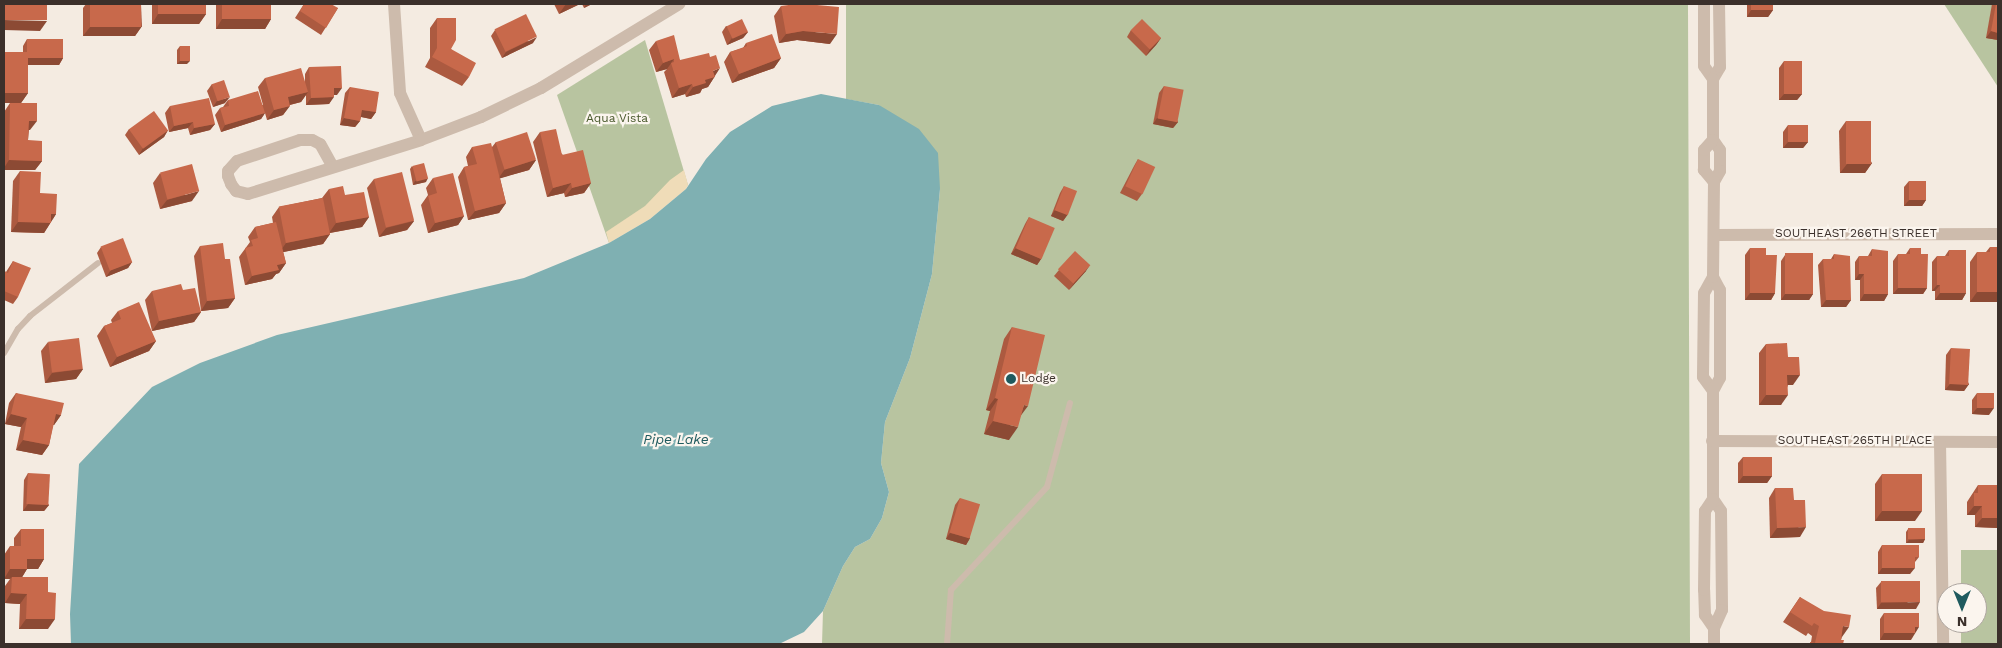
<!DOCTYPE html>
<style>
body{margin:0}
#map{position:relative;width:2002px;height:648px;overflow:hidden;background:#f4ebe1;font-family:"Work Sans",sans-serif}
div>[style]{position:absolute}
.green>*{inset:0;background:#b8c4a0}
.sand>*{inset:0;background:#efdcb8}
.water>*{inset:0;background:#7fb0b2}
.lane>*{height:6px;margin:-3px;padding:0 3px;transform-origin:3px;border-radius:3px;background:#cdbbac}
.street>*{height:12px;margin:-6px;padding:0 6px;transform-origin:6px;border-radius:6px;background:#cdbbac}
.wall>*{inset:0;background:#ac5a40}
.shaded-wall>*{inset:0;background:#8c4a34}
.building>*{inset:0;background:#c8694b;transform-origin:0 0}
.dots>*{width:14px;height:14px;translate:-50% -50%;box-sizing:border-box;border:2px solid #fbf5ee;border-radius:50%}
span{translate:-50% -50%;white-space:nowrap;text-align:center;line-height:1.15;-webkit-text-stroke:4.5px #fbf5ee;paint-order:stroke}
.park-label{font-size:12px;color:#4a5a2e}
.street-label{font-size:12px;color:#3b302b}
.poi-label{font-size:12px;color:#3b302b}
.left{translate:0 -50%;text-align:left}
.water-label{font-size:14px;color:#1f5a5e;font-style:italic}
.frame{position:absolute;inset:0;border:5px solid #3b302b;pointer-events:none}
.north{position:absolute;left:1937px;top:583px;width:50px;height:50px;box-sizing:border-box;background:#fbf5ee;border:1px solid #aea6a0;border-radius:50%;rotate:180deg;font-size:14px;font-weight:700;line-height:20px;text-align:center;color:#3b302b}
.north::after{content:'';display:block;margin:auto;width:18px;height:22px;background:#1f5a5e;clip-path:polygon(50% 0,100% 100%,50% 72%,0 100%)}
</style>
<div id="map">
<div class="green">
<div style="clip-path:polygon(846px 4px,1688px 4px,1690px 644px,822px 644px,823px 611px,843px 566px,855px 547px,870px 539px,882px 518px,889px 492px,881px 463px,885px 422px,910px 358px,932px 274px,940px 189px,879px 105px,846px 99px)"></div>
<div style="clip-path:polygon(1944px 4px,1998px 4px,1998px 87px)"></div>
<div style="clip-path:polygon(645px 40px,688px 185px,609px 243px,557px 95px)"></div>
<div style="clip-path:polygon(1961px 550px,1998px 550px,1998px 644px,1961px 644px,1961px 623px,1977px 623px,1977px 593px,1961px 593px)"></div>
</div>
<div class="sand">
<div style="clip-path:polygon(684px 170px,688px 185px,686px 189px,650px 219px,609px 243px,606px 232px,645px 206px,670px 180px)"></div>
</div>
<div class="water">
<div style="clip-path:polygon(821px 94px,879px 105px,919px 129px,938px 153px,940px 189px,932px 274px,910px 358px,885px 422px,881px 463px,889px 492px,882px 518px,870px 539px,855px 547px,843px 566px,823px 611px,804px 632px,779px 644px,71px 644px,70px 614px,79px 464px,152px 387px,200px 363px,277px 335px,524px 278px,609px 243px,650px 219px,686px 189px,706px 159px,730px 132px,772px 106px)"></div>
</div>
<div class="lane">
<div style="left:4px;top:353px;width:28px;rotate:-60deg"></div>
<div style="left:18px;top:329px;width:18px;rotate:-47deg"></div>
<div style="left:30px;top:316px;width:86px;rotate:-37.9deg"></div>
<div style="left:947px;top:644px;width:54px;rotate:-85.8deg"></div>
<div style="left:951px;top:590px;width:141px;rotate:-47deg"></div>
<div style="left:1047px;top:487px;width:87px;rotate:-74.7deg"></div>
</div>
<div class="street">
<div style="left:394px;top:4px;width:89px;rotate:86.1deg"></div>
<div style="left:400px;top:93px;width:51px;rotate:65.9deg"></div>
<div style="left:1704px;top:4px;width:62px;rotate:90deg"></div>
<div style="left:1704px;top:66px;width:16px;rotate:55deg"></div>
<div style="left:1713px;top:79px;width:14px;rotate:-60deg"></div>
<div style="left:1720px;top:67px;width:63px;rotate:-90.9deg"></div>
<div style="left:1713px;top:79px;width:61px;rotate:90deg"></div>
<div style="left:1713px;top:140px;width:12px;rotate:55deg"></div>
<div style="left:1720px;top:150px;width:21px;rotate:90deg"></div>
<div style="left:1720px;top:171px;width:13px;rotate:119deg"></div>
<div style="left:1714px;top:182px;width:16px;rotate:-130deg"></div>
<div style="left:1704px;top:170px;width:20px;rotate:-90deg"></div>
<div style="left:1704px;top:150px;width:13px;rotate:-48deg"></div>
<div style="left:333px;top:167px;width:26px;rotate:-119deg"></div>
<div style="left:320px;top:144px;width:9px;rotate:-153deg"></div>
<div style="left:312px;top:140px;width:12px;rotate:180deg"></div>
<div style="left:300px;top:140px;width:66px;rotate:161.6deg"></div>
<div style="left:237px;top:161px;width:13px;rotate:132deg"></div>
<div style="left:228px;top:171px;width:5px;rotate:90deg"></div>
<div style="left:228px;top:176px;width:9px;rotate:69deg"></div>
<div style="left:231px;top:184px;width:9px;rotate:54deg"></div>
<div style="left:236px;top:191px;width:12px;rotate:14deg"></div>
<div style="left:248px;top:194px;width:181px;rotate:-17.3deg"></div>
<div style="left:421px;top:140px;width:64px;rotate:-21deg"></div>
<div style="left:481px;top:117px;width:67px;rotate:-25.8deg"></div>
<div style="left:541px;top:88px;width:162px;rotate:-31.3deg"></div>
<div style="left:1714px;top:235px;width:284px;rotate:-0.2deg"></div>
<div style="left:1713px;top:277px;width:18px;rotate:119deg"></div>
<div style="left:1704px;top:293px;width:84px;rotate:90.7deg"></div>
<div style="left:1703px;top:377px;width:17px;rotate:54deg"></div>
<div style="left:1713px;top:391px;width:15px;rotate:-62deg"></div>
<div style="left:1720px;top:378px;width:88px;rotate:-90deg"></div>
<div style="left:1720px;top:290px;width:15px;rotate:-118deg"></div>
<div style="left:1713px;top:277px;width:95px;rotate:-89.4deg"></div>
<div style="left:1713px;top:391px;width:108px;rotate:90deg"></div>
<div style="left:1713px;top:499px;width:14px;rotate:56deg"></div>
<div style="left:1721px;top:511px;width:99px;rotate:89.4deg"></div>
<div style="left:1722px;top:610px;width:20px;rotate:114deg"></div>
<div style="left:1714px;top:628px;width:16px;rotate:-125deg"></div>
<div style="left:1705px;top:615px;width:25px;rotate:-92deg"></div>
<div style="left:1704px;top:590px;width:79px;rotate:-89.3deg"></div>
<div style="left:1705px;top:511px;width:14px;rotate:-56deg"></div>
<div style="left:1712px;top:441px;width:286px;rotate:0.2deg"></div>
<div style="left:1940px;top:442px;width:202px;rotate:89.1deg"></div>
<div style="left:1714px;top:628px;width:16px;rotate:90deg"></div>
</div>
<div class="wall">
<div style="clip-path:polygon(86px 4px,141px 4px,142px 26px,135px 36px,83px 36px,83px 8px)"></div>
<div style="clip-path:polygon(152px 4px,206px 4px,206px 14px,199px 24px,152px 24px)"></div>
<div style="clip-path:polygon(216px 4px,271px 4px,271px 19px,265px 29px,216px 29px)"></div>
<div style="clip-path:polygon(304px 4px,338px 8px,321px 35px,295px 18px)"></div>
<div style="clip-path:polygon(554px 4px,580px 4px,559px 14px)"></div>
<div style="clip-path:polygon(582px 4px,592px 4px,584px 8px)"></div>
<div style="clip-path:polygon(1747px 4px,1773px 4px,1773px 10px,1768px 17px,1747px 17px)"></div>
<div style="clip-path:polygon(1992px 4px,1998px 4px,1998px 40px,1986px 38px)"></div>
<div style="clip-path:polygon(781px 6px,830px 44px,797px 40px,779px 43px,774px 16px)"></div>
<div style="clip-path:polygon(437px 18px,451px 49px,469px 77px,462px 86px,425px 67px,430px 58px,430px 28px)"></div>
<div style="clip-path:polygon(726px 26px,748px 32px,743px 38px,727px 45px,722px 32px)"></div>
<div style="clip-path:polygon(495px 30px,533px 43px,502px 58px,491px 36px)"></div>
<div style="clip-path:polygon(1131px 30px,1161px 38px,1156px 45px,1146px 56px,1127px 37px)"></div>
<div style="clip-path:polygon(27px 39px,63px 58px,59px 65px,28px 65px,28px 93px,21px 103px,4px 103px,23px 52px,23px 46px)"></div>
<div style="clip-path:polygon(656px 41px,680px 60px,715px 76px,708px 87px,702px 89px,700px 93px,686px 97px,685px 94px,672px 98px,664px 72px,667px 69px,656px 72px,649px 50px)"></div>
<div style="clip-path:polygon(746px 43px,781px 58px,774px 68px,732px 83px,724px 62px,730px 52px,743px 48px)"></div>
<div style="clip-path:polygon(180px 46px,187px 64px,177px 64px,177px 50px)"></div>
<div style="clip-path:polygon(1784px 61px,1802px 94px,1797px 100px,1779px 100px,1779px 68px)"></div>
<div style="clip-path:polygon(309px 67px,337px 95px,334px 95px,329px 104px,306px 105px,306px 95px,301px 102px,290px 105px,283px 115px,267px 120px,265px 113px,261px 119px,221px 132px,215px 115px,220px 108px,223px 107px,228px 100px,263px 105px,258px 87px,265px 78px,305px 83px,305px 74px)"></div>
<div style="clip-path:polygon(212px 84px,225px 103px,213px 107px,207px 91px)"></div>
<div style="clip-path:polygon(1164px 86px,1178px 122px,1173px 128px,1153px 124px,1159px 93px)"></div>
<div style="clip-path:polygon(350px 87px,376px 112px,371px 119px,361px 117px,360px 121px,355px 127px,340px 125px,345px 93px)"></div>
<div style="clip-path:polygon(10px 103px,30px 130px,29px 130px,28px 140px,42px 161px,35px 170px,4px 170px,4px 112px)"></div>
<div style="clip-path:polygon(170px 106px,215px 124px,210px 130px,190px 135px,188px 128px,169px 132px,165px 113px)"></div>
<div style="clip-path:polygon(1846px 121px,1872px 163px,1865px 173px,1840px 173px,1839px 131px)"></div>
<div style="clip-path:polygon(1788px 125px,1808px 142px,1803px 148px,1783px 148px,1783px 132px)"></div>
<div style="clip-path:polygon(129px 129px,168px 130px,164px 137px,139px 155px,125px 135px)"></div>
<div style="clip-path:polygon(540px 132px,591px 183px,584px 193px,565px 197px,564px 193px,547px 197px,533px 142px)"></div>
<div style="clip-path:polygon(496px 142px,536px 160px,529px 170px,500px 178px,506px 203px,499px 213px,468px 220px,458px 177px,464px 167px,468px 166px,466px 157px,472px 147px,492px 147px)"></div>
<div style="clip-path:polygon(1138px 159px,1142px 194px,1137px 201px,1120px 193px,1134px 166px)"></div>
<div style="clip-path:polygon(412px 166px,426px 182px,413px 185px,410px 169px)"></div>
<div style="clip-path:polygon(20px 171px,40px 193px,56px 214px,44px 233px,11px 232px,13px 181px)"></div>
<div style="clip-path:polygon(160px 173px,192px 201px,160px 209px,153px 183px)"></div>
<div style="clip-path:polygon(433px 178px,464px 216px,458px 225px,428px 233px,421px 205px,428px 195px,426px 188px)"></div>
<div style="clip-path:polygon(374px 179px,414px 221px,407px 230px,379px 237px,367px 188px)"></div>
<div style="clip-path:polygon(1909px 181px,1926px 200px,1922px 206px,1904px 206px,1904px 187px)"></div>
<div style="clip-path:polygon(1064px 186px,1068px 214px,1063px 221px,1051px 216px,1060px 193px)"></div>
<div style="clip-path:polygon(329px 189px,345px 195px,369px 217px,362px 227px,330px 233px,330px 234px,323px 244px,283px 252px,286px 263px,279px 273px,276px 274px,272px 279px,245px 285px,239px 257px,250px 242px,248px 237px,255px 227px,273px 223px,272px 217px,279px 207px,322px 198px)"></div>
<div style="clip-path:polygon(1029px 217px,1041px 259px,1037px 265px,1011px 254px,1025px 224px)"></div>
<div style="clip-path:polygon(200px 246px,225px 259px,235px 298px,228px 308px,201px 311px,194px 256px)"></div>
<div style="clip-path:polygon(101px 247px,132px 262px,128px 268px,106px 277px,97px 253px)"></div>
<div style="clip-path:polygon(1990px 247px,1998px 302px,1970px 302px,1970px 262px,1977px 252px,1986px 252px)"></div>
<div style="clip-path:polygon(1750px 248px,1766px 255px,1775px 293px,1771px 300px,1745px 300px,1745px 255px)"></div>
<div style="clip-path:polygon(1910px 248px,1921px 254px,1927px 288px,1923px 294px,1893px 294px,1893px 261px,1898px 254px,1906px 254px)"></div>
<div style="clip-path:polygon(1872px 249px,1888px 294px,1884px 301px,1860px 301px,1860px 280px,1855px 280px,1855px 262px,1859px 256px,1868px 256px)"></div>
<div style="clip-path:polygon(1949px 250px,1966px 293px,1962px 300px,1935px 300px,1935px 291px,1932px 291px,1932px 262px,1937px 256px,1945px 256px)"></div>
<div style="clip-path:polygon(1834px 254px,1851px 300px,1846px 307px,1821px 307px,1818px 265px,1823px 259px,1831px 259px)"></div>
<div style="clip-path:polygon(1785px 255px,1813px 294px,1809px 300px,1781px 300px,1781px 261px)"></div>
<div style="clip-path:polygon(13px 261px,18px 297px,13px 304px,4px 300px,4px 271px,6px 272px)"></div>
<div style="clip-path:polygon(1059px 270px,1086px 271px,1069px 290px,1054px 276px)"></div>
<div style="clip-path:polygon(183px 290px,201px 312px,194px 322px,152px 331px,145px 300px,152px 291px)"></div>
<div style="clip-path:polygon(118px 311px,156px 341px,149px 351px,110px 367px,97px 336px,104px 326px,112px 323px,111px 320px)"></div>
<div style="clip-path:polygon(1012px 327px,1009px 440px,984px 434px,990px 411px,986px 410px,1004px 339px)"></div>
<div style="clip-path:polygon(48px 342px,83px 369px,76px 379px,45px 383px,41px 351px)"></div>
<div style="clip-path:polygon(1766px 344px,1788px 357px,1793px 385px,1788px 385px,1781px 405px,1759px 405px,1759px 353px)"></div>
<div style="clip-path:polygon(1951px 348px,1969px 384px,1964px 391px,1945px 390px,1946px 355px)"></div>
<div style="clip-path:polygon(16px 393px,61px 415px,54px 425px,53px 425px,49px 445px,42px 455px,16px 450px,21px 427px,5px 424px,9px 403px)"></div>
<div style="clip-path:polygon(1977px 393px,1989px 415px,1972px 414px,1972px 400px)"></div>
<div style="clip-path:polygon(1743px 457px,1772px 476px,1767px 483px,1738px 483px,1738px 463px)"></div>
<div style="clip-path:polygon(28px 473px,49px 505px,44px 511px,23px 511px,24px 480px)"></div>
<div style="clip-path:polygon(1882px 474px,1915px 521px,1875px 521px,1875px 484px)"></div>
<div style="clip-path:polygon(1978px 485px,1998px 528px,1975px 527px,1975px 515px,1967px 515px,1967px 502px)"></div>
<div style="clip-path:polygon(1775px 488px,1794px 500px,1800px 537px,1770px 538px,1769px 498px)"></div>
<div style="clip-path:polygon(960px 498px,970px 538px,966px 545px,946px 539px,955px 505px)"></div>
<div style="clip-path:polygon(21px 529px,44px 559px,38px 569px,27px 569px,22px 577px,48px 629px,19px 629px,20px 604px,5px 603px,5px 586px,10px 579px,4px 579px,4px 555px,10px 546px,14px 546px,14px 538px)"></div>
<div style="clip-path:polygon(1908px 529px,1925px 539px,1923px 543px,1906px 543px,1906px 532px)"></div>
<div style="clip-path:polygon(1882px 545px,1919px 557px,1915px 562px,1910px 574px,1878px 574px,1878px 552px)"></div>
<div style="clip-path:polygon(1881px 582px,1916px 609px,1877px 609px,1876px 588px)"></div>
<div style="clip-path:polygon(1800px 597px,1842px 637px,1841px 640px,1843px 644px,1809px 644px,1811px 642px,1812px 636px,1808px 633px,1806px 636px,1783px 622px)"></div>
<div style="clip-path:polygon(1884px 613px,1911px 640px,1880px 640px,1880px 619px)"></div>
</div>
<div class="shaded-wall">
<div style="clip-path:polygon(566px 4px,580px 4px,559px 14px)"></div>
<div style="clip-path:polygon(586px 4px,592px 4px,584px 8px)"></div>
<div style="clip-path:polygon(1751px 10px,1773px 10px,1768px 17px,1747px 17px)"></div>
<div style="clip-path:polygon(158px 14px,206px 14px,199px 24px,152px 24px)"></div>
<div style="clip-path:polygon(222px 19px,271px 19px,265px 29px,216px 29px)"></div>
<div style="clip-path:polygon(4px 20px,47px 21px,40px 31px,4px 30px)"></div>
<div style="clip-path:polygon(142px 26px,135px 36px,83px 36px,90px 27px)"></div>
<div style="clip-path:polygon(803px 31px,837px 34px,830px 44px,797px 40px,779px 43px,786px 34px)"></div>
<div style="clip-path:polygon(1991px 31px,1998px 33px,1998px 40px,1986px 38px)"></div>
<div style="clip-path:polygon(748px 32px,743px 38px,727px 45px,732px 38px)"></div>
<div style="clip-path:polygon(537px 37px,533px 43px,502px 58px,506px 52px)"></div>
<div style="clip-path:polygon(1161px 38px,1156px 45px,1146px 56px,1150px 49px)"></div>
<div style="clip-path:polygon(27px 58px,63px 58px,59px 65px,23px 65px)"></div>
<div style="clip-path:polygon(781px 58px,774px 68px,732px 83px,739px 74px)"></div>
<div style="clip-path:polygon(674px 59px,667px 69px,656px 72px,663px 63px)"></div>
<div style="clip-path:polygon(180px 61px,190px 61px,187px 64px,177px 64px)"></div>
<div style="clip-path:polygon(720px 68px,708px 87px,702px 89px,700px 93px,686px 97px,693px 87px,713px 71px)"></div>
<div style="clip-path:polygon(692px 84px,685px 94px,672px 98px,679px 88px)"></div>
<div style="clip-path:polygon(334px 88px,342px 88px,337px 95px,329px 95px)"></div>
<div style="clip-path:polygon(308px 92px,301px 102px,281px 107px,288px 97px)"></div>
<div style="clip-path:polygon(4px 93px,28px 93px,21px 103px,4px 103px)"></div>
<div style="clip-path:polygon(1784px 94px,1802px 94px,1797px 100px,1779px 100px)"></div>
<div style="clip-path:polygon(230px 97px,225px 103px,213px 107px,217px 101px)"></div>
<div style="clip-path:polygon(334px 97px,329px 104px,306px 105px,311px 98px)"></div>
<div style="clip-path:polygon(290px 106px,283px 115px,267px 120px,274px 110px)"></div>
<div style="clip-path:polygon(362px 110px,376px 112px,371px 119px,357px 116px)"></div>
<div style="clip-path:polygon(265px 113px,261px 119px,221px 132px,225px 125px)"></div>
<div style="clip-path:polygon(344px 118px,360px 121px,355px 127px,340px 125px)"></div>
<div style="clip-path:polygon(1157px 118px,1178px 122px,1173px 128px,1153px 124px)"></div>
<div style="clip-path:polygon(29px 121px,37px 121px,30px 130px,22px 130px)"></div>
<div style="clip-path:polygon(193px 122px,188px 128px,169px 132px,174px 126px)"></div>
<div style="clip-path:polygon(215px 124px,210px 130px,190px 135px,194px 128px)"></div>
<div style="clip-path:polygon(168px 130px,164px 137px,139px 155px,143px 148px)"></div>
<div style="clip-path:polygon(1788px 142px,1808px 142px,1803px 148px,1783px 148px)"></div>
<div style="clip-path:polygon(9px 160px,42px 161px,35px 170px,4px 170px,4px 168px)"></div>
<div style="clip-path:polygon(536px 160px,529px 170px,498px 179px,505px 169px)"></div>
<div style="clip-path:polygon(1872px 163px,1865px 173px,1840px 173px,1847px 164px)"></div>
<div style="clip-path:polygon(428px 178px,426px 182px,413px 185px,415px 181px)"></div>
<div style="clip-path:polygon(571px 183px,564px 193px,547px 197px,553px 188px)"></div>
<div style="clip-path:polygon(591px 183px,584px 193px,565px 197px,572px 188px)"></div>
<div style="clip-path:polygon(199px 191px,192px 201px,160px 209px,167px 200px)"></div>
<div style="clip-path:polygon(1909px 200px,1926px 200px,1922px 206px,1904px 206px)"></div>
<div style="clip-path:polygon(506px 203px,499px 213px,468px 220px,475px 211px)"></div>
<div style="clip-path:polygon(1055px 210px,1068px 214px,1063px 221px,1051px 216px)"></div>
<div style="clip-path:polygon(51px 214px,56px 214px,44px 233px,11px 232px,18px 222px)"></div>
<div style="clip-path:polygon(464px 216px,458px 225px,428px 233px,435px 223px)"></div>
<div style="clip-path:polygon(369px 217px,362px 227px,329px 233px,336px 223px)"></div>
<div style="clip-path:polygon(414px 221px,407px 230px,379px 237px,386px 228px)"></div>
<div style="clip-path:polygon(330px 234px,323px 244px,279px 253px,286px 243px)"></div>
<div style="clip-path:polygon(1016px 248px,1041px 259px,1037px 265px,1011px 254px)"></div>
<div style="clip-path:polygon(132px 262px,128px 268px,106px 277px,111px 270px)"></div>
<div style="clip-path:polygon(286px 263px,279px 273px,276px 274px,272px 279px,245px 285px,252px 276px,277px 265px)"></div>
<div style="clip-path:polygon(1090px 265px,1086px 271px,1069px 290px,1074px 283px)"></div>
<div style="clip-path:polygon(1859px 274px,1864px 274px,1860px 280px,1855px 280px)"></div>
<div style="clip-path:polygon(1937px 285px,1940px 285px,1935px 291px,1932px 291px)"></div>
<div style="clip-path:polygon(1898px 288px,1927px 288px,1923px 294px,1893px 294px)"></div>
<div style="clip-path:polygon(1977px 292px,1998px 292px,1998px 302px,1970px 302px)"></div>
<div style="clip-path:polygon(1750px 293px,1775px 293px,1771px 300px,1745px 300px)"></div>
<div style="clip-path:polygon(1940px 293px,1966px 293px,1962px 300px,1935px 300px)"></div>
<div style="clip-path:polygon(1785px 294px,1813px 294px,1809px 300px,1781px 300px)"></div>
<div style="clip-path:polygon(1864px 294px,1888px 294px,1884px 301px,1860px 301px)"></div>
<div style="clip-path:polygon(235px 298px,228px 308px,201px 311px,207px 301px)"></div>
<div style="clip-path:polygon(1826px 300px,1851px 300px,1846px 307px,1821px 307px)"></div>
<div style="clip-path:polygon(201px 312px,194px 322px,152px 331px,159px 321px)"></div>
<div style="clip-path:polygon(156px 341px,149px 351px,110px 367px,117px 357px)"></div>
<div style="clip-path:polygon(83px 369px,76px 379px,45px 383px,52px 373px)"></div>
<div style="clip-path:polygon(1787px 375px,1800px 375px,1793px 385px,1781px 385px)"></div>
<div style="clip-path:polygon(1950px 384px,1969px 384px,1964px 391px,1945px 390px)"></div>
<div style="clip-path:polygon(1766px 395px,1788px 395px,1781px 405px,1759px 405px)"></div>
<div style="clip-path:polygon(995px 398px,998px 399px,990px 411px,986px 410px)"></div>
<div style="clip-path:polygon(1024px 405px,1028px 406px,1019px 418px)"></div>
<div style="clip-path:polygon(1977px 408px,1994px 408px,1989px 415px,1972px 414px)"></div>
<div style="clip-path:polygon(11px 414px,27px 418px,21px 427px,5px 424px)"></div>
<div style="clip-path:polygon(56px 414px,61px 415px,54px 425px,49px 424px)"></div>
<div style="clip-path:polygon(993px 421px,1018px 427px,1009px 440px,984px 434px)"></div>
<div style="clip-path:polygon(23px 440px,49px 445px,42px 455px,16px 450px)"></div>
<div style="clip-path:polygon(1743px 476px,1772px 476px,1767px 483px,1738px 483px)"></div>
<div style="clip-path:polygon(28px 504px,49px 505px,44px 511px,23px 511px)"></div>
<div style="clip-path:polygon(1974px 506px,1982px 506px,1975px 515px,1967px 515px)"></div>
<div style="clip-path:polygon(1882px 511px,1922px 511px,1915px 521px,1875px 521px)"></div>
<div style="clip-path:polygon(1982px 518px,1998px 518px,1998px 528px,1975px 527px)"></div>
<div style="clip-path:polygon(1806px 527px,1800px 537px,1770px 538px,1777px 528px)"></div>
<div style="clip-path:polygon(950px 533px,970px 538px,966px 545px,946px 539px)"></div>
<div style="clip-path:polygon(1925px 539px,1923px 543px,1906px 543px,1909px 540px)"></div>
<div style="clip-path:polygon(27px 559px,44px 559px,38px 569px,27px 569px,21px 579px,12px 577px,10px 579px,4px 579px,10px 569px)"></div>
<div style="clip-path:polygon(1882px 568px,1915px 568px,1910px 574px,1878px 574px)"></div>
<div style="clip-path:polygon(11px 593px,27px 594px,20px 604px,5px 603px)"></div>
<div style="clip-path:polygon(1920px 602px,1916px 609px,1877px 609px,1881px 603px)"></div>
<div style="clip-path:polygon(26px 619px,55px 619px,48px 629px,19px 629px)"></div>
<div style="clip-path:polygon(1843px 626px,1849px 627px,1842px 637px,1836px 636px)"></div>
<div style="clip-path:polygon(1915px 627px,1919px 627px,1911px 640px,1880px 640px,1884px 633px)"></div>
</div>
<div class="building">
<div style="left:4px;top:4px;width:43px;height:16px"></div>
<div style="left:90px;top:4px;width:51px;height:23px"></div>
<div style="left:158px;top:4px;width:48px;height:10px"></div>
<div style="left:222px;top:4px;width:49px;height:15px"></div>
<div style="clip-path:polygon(304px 4px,331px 4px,338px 8px,326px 28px,300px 11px)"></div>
<div style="clip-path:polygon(796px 4px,806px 4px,839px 7px,837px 34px,803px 31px,786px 34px,781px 6px)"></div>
<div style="left:1751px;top:4px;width:22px;height:6px"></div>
<div style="clip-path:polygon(1996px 4px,1998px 4px,1998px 33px,1991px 31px)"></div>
<div style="left:526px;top:14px;width:25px;height:35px;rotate:64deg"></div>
<div style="clip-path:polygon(437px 18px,456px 18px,456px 40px,451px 49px,476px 63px,469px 77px,432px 57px,437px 48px)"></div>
<div style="left:742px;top:19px;width:14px;height:17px;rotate:65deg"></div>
<div style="left:1142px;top:19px;width:27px;height:16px;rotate:45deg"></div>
<div style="clip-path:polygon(772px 34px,781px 58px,739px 74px,730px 52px,747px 46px,746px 43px)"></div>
<div style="clip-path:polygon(674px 35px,680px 60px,709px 53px,710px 57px,716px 55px,720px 68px,713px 71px,715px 77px,705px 80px,706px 83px,693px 87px,692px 84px,679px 88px,671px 63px,674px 62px,674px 59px,663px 63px,656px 41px)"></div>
<div style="left:27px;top:39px;width:36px;height:19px"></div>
<div style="left:180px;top:46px;width:10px;height:15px"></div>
<div style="left:4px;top:52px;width:24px;height:41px"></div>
<div style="left:1784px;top:61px;width:18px;height:33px"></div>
<div style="clip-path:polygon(341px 66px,342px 88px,334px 88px,334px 97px,311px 98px,309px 67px)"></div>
<div style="clip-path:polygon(301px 68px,308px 92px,288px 97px,290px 106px,274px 110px,265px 78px)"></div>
<div style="left:224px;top:80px;width:18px;height:13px;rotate:71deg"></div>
<div style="left:1164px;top:86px;width:20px;height:33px;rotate:11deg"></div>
<div style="clip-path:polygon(350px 87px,379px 92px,376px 112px,362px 110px,360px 121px,344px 118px)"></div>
<div style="clip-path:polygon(258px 91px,265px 113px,225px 125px,220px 108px,229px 106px,228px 100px)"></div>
<div style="clip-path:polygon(209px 98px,215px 124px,194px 128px,193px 122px,174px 126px,170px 106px)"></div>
<div style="clip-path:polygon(10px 103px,37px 103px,37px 121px,29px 121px,28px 140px,42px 141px,42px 161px,9px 160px)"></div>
<div style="left:154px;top:111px;width:24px;height:31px;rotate:54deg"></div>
<div style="left:1846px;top:121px;width:25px;height:43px"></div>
<div style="left:1788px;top:125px;width:20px;height:17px"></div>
<div style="clip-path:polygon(556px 129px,562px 155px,583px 150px,591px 183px,572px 188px,571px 183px,553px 188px,540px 132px)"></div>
<div style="left:527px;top:132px;width:29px;height:33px;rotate:72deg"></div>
<div style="clip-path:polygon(491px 143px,506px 203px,475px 211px,464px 167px,477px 164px,472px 147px)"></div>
<div style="left:1138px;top:159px;width:19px;height:30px;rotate:25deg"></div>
<div style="left:424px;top:163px;width:16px;height:12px;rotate:75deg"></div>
<div style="left:192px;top:164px;width:28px;height:33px;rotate:75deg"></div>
<div style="clip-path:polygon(20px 171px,41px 172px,40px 193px,57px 194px,56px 214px,51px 214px,51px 223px,18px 222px)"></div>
<div style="left:402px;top:172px;width:50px;height:29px;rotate:76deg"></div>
<div style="clip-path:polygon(453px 173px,464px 216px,435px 223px,428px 196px,437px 193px,433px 178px)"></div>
<div style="left:1909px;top:181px;width:17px;height:19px"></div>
<div style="clip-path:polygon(343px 186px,345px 195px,364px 192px,369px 217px,336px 223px,329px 189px)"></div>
<div style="left:1064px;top:186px;width:14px;height:26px;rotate:21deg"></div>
<div style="left:323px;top:198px;width:37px;height:45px;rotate:79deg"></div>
<div style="left:1029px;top:217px;width:28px;height:34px;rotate:23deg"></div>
<div style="clip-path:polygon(276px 222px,286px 263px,277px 265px,279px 270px,252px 276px,245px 248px,253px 246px,251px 240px,258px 238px,255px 227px)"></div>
<div style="left:123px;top:238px;width:26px;height:24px;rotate:69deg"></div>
<div style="clip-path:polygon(223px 243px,225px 259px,230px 259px,235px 298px,207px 301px,200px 246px)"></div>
<div style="clip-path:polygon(1990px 247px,1998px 247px,1998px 292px,1977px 292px,1977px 252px,1990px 252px)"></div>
<div style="clip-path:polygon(1750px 248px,1766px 248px,1766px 255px,1777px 255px,1775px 293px,1750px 293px)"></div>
<div style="clip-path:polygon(1910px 248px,1921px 248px,1921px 254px,1928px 254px,1927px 288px,1898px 288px,1898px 254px,1910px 254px)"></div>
<div style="clip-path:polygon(1872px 249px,1888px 251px,1888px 294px,1864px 294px,1864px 274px,1859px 274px,1859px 256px,1872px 256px)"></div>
<div style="clip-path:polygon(1949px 250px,1966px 250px,1966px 293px,1940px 293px,1940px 285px,1937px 285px,1937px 256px,1949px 256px)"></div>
<div style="left:1075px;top:251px;width:21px;height:25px;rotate:43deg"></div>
<div style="left:1813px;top:253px;width:41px;height:28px;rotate:90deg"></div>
<div style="clip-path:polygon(1834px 254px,1850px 256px,1851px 300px,1826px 300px,1823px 259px,1834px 259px)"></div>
<div style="clip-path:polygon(13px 261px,31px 268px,18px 297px,4px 291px,4px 271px,8px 273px)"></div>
<div style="clip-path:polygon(181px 284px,183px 290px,195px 288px,201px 312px,159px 321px,152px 291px)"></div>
<div style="clip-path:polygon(139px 302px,156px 341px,117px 357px,104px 326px,121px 319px,118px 311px)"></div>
<div style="clip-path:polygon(1012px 327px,1045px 335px,1028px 406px,1024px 405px,1018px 427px,993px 421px,998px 399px,995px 398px)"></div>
<div style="left:79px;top:338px;width:31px;height:31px;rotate:83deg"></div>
<div style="clip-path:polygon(1787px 343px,1788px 357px,1799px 357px,1800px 375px,1787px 375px,1788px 395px,1766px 395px,1766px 344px)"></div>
<div style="left:1951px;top:348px;width:19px;height:36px;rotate:3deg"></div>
<div style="clip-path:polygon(16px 393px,64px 403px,61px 415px,56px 414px,49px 445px,23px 440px,27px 418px,11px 414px)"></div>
<div style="left:1977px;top:393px;width:17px;height:15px"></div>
<div style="left:1743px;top:457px;width:29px;height:19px"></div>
<div style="left:28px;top:473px;width:22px;height:31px;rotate:3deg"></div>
<div style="left:1882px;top:474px;width:40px;height:37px"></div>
<div style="clip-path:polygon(1978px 485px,1998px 485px,1998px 518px,1982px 518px,1982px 506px,1974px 506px,1974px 493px,1978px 493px)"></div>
<div style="clip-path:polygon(1775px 488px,1793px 488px,1794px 500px,1805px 500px,1806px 527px,1777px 528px)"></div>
<div style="left:960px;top:498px;width:21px;height:36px;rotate:17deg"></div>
<div style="left:1925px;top:528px;width:11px;height:17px;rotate:90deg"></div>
<div style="clip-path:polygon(21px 529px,44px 529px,44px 559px,27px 559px,27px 569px,10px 569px,10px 546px,21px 546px)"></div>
<div style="clip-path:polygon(1882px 545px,1919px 545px,1919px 557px,1915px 557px,1915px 568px,1882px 568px)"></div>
<div style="clip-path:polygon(12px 577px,48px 577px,48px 592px,56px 593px,55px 619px,26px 619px,27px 594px,11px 593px)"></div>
<div style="left:1920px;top:581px;width:21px;height:39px;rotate:90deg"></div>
<div style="clip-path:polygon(1800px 597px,1824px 611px,1851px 615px,1849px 627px,1843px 626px,1841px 640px,1844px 640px,1843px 644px,1810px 644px,1810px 642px,1815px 643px,1819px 626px,1814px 623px,1812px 626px,1790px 612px)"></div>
<div style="clip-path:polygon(1884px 613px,1919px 613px,1919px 627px,1915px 627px,1915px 633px,1884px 633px)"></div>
</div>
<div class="dots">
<div style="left:1011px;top:379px;background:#1f5a5e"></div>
</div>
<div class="park-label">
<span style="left:617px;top:119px">Aqua Vista</span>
</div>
<div class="street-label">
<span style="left:1856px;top:234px">SOUTHEAST 266TH STREET</span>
<span style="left:1855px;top:441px">SOUTHEAST 265TH PLACE</span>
</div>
<div class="poi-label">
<span class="left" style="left:1021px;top:379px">Lodge</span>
</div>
<div class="water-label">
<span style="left:676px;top:439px">Pipe Lake</span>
</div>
<div class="frame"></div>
<div class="north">N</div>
</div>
